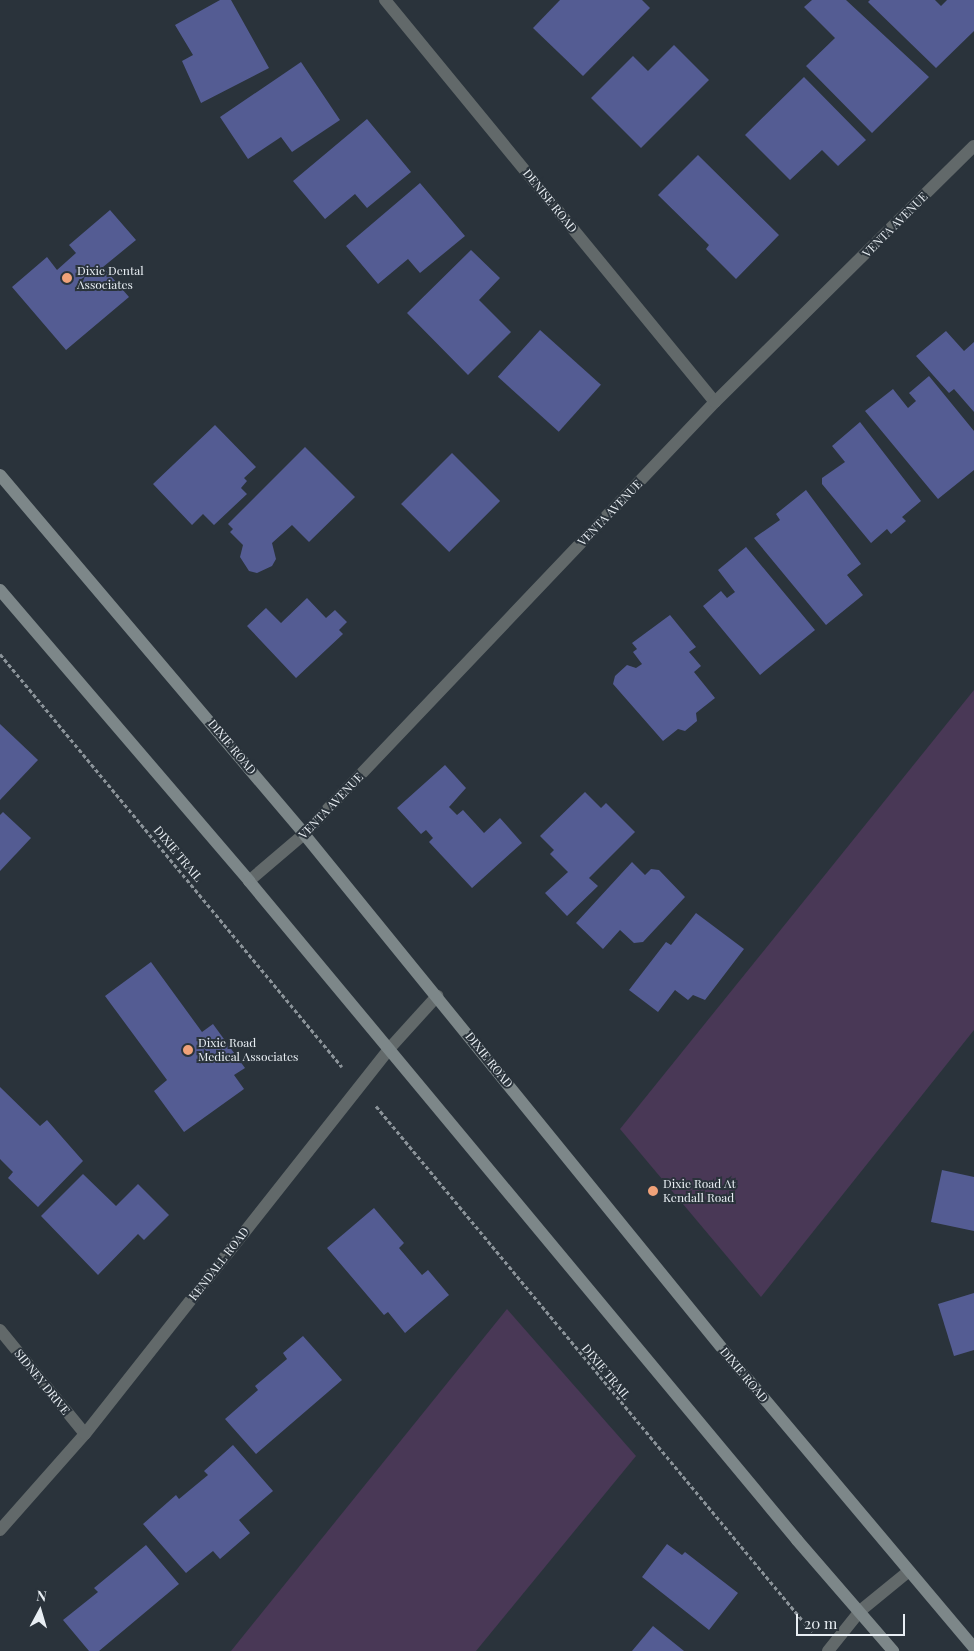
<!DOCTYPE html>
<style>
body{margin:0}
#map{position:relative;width:974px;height:1651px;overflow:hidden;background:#2a333b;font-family:"Playfair Display",serif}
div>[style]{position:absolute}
.green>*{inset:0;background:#493856}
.building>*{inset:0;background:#545c93;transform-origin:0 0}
.path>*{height:3px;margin-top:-1.5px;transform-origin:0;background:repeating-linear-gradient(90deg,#8b9399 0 4px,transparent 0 6.5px)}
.minor>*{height:12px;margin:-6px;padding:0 6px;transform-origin:6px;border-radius:6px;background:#62696a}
.secondary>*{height:12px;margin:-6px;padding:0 6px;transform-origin:6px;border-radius:6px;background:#7d8789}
.dots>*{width:14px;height:14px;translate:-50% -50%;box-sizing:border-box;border:2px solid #2a333b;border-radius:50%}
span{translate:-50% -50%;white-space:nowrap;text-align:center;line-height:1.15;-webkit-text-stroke:4px #2a333b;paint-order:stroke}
.street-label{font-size:12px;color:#e8eef3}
.poi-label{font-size:12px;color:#e8eef3}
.left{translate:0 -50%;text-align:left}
.north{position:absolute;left:15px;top:1586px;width:50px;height:50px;-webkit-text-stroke:4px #2a333b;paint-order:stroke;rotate:6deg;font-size:14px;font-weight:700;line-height:20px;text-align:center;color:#e8eef3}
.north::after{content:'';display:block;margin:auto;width:18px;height:22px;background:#e8eef3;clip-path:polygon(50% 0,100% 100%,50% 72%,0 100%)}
.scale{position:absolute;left:796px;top:1614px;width:109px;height:22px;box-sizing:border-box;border:2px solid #e8eef3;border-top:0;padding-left:6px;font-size:15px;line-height:18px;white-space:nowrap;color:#e8eef3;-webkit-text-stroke:4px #2a333b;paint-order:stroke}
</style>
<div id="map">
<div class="green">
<div style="clip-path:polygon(974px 690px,974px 1030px,761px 1297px,620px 1129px)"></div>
<div style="clip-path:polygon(507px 1309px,636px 1456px,476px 1651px,231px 1651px)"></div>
</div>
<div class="building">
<div style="clip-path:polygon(220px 0,231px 0,269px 68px,201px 103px,182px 61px,193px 55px,175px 25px)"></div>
<div style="clip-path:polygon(560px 0,642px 0,650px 8px,583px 76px,533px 28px)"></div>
<div style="clip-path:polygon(812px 0,846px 0,929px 77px,872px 133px,806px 66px,835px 38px,804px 7px)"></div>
<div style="clip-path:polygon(870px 0,935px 0,941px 6px,947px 0,974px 0,974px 31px,936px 68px,868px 2px)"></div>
<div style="clip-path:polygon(674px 45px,709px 80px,641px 148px,591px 98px,633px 56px,648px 71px)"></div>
<div style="clip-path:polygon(301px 62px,340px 120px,292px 152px,281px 137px,248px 159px,220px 117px)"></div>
<div style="clip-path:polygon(804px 77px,866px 140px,838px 166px,822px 150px,790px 180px,745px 135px)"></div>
<div style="clip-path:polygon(367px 119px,411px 172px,367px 208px,355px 194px,325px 219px,293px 181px)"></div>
<div style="clip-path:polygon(698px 155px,779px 235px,736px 279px,706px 249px,709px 245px,658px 195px)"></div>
<div style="clip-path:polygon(420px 183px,465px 236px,420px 273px,408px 259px,378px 284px,346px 246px)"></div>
<div style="clip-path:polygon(110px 210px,136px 240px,103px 267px,129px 297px,66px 350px,12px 287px,47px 257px,57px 270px,76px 253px,69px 245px)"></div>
<div style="clip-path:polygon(471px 250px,500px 278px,479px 300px,511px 332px,468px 375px,407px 313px)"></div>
<div style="left:540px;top:330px;width:82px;height:63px;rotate:42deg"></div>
<div style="clip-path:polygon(946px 331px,964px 351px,974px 342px,974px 412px,954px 389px,949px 393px,916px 356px)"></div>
<div style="clip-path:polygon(929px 376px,974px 431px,974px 470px,938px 499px,865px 411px,893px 389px,908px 408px,916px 401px,909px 393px)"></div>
<div style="clip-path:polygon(860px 422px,921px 501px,902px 517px,906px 521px,891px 534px,887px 529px,871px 543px,822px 484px,822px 478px,845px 462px,832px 446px)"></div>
<div style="clip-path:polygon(215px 425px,256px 467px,244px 478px,247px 481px,241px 488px,247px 494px,214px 525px,203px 514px,192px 525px,153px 484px)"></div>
<div style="clip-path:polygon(305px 447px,355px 497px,309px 542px,292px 525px,272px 543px,276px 559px,272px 566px,257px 573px,249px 571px,240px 557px,243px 545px,230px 532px,233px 529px,228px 524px)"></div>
<div style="left:452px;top:453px;width:68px;height:72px;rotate:45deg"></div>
<div style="clip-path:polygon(806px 490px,861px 564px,847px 575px,863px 595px,826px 625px,754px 538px,780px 520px,776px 514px)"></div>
<div style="clip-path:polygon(746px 547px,815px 630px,760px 675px,703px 606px,721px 591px,727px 598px,735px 592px,718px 570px)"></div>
<div style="clip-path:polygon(307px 598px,326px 618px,335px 610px,347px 622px,339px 630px,343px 634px,296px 678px,247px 626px,266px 608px,281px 623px)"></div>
<div style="clip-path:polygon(670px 615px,696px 647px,689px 652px,701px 666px,694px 672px,715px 698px,696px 713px,697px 721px,685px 731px,678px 729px,663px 741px,613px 684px,615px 676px,627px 665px,636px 668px,642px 664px,633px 652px,637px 649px,632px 643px)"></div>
<div style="clip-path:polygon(0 724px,38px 760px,0 800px)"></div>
<div style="clip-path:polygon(445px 765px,466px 788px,449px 807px,457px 815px,463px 810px,484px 833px,500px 818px,522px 843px,472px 888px,429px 842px,433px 838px,426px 830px,421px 834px,397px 808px)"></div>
<div style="clip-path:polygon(585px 792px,601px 808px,606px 803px,635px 832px,589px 878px,598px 886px,567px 916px,545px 893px,568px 872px,550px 854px,554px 850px,540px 836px)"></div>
<div style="clip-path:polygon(3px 812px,31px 838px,0 871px,0 815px)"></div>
<div style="clip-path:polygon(632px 862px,645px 875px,651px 869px,659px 870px,685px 897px,643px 942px,634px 943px,620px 930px,603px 949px,576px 923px)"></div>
<div style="clip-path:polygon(696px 913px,744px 949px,705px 1000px,693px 995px,688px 1000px,675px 990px,658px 1012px,629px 990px,666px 942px,671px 945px)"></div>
<div style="clip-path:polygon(151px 962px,202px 1032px,213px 1024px,245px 1068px,234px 1075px,244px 1089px,184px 1132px,154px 1091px,167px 1080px,105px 996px)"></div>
<div style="clip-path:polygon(0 1087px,40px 1126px,47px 1120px,83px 1161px,38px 1207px,8px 1178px,13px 1172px,0 1159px)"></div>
<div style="clip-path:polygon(942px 1170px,974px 1177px,974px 1231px,931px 1222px)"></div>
<div style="clip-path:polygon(83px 1174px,116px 1206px,138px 1184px,169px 1215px,144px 1240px,138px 1234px,98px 1275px,41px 1216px)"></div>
<div style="clip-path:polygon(374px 1208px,404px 1243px,399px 1248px,422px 1275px,428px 1270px,449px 1295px,405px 1333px,388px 1312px,384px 1315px,327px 1248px)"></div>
<div style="clip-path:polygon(974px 1293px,974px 1350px,954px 1356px,938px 1304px)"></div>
<div style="clip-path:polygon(303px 1336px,342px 1380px,256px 1454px,225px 1419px,258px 1390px,255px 1386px,287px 1359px,283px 1353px)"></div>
<div style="clip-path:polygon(233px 1445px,273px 1491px,239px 1520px,250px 1533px,220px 1559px,213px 1551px,186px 1573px,143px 1524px,176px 1495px,179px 1499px,208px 1475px,204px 1471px)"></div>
<div style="clip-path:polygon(667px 1544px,682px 1555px,685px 1552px,738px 1593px,709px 1630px,642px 1577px)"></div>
<div style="clip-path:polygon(146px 1545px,179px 1584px,99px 1651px,89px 1651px,63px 1620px,98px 1592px,94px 1588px)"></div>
<div style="clip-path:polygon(653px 1626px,684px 1651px,632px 1651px)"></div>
</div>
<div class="path">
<div style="left:0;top:654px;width:536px;rotate:50.37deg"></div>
<div style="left:376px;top:1106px;width:683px;rotate:50.34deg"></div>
</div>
<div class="minor">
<div style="left:385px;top:0;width:520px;rotate:50.62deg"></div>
<div style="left:249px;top:881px;width:72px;rotate:-40.5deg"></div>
<div style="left:304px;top:834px;width:596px;rotate:-46.43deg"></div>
<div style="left:715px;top:402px;width:364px;rotate:-44.7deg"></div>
<div style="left:0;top:1330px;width:134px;rotate:50.7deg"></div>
<div style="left:0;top:1530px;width:128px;rotate:-48.5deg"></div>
<div style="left:85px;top:1434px;width:491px;rotate:-51.7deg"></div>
<div style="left:389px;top:1049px;width:72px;rotate:-47.8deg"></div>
<div style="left:828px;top:1651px;width:51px;rotate:-51.3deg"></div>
<div style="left:860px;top:1611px;width:63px;rotate:-39.2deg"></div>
</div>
<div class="secondary">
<div style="left:0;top:475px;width:470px;rotate:49.7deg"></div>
<div style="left:304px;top:834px;width:675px;rotate:50.89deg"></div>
<div style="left:730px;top:1358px;width:379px;rotate:49.9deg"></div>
<div style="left:0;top:590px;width:383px;rotate:49.4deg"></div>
<div style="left:249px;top:881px;width:857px;rotate:50.25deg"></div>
<div style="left:797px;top:1540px;width:147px;rotate:49.1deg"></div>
</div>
<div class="dots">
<div style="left:67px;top:278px;background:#f0a279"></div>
<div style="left:188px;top:1050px;background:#f0a279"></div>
<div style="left:653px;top:1191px;background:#f0a279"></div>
</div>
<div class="street-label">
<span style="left:550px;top:201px;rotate:51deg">DENISE ROAD</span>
<span style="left:895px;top:225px;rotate:-45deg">VENTA AVENUE</span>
<span style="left:610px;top:513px;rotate:-46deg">VENTA AVENUE</span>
<span style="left:232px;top:747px;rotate:50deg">DIXIE ROAD</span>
<span style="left:331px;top:806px;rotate:-46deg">VENTA AVENUE</span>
<span style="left:178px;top:854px;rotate:50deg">DIXIE TRAIL</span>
<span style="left:489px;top:1060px;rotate:51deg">DIXIE ROAD</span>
<span style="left:219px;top:1264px;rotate:-52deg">KENDALL ROAD</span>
<span style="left:606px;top:1372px;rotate:50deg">DIXIE TRAIL</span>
<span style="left:744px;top:1375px;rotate:50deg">DIXIE ROAD</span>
<span style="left:42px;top:1382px;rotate:51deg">SIDNEY DRIVE</span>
</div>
<div class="poi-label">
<span class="left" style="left:77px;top:278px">Dixie Dental<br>Associates</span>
<span class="left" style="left:198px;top:1050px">Dixie Road<br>Medical Associates</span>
<span class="left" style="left:663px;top:1191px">Dixie Road At<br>Kendall Road</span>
</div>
<div class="north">N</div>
<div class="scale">20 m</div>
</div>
